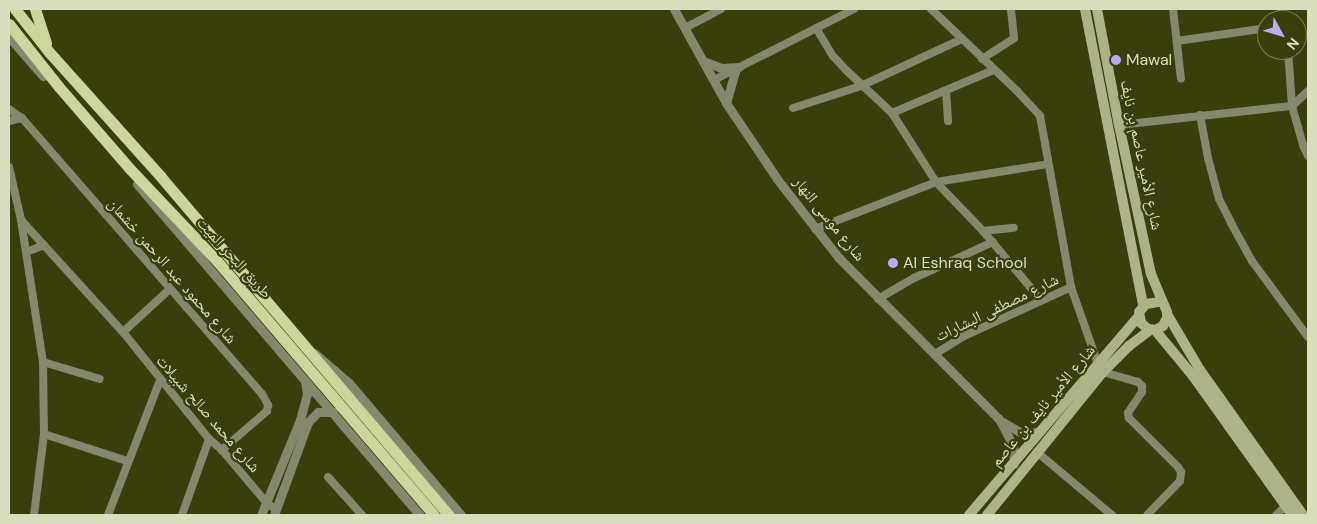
<!DOCTYPE html>
<meta charset="utf-8">
<style>
body{margin:0}
#map{position:relative;width:1317px;height:524px;overflow:hidden;background:#393e0b;font-family:"DM Sans","Noto Naskh Arabic",sans-serif}
div>[style]{position:absolute}
.minor>*{height:8px;margin:-4px;padding:0 4px;transform-origin:4px;border-radius:4px;background:#84886d}
.tertiary>*{height:9px;margin:-4.5px;padding:0 4.5px;transform-origin:4.5px;border-radius:4.5px;background:#84886d}
.secondary>*{height:10px;margin:-5px;padding:0 5px;transform-origin:5px;border-radius:5px;background:#adb388}
.primary>*{height:11px;margin:-5.5px;padding:0 5.5px;transform-origin:5.5px;border-radius:5.5px;background:#ccd59c}
.dots>*{width:14px;height:14px;translate:-50% -50%;box-sizing:border-box;border:2px solid #393e0b;border-radius:50%}
span{translate:-50% -50%;white-space:nowrap;text-align:center;line-height:1.15;-webkit-text-stroke:4.5px #393e0b;paint-order:stroke}
.poi-label{font-size:16px;color:#d9dfbe}
.left{translate:0 -50%;text-align:left}
.street-label{font-size:16px;color:#d9dfbe}
.frame{position:absolute;inset:0;border:10px solid #d9dfbe;pointer-events:none}
.north{position:absolute;left:1257px;top:10px;width:50px;height:50px;box-sizing:border-box;background:#393e0b;border:1px solid #797e53;border-radius:50%;rotate:129deg;font-size:14px;font-weight:700;line-height:20px;text-align:center;color:#d9dfbe}
.north::after{content:'';display:block;margin:auto;width:18px;height:22px;background:#bcaaf5;clip-path:polygon(50% 0,100% 100%,50% 72%,0 100%)}
</style>
<div id="map">
<div class="minor">
<div style="left:931px;top:9px;width:119px;rotate:43.6deg"></div>
<div style="left:1017px;top:91px;width:34px;rotate:47deg"></div>
<div style="left:1040px;top:116px;width:174px;rotate:79.7deg"></div>
<div style="left:1071px;top:287px;width:82px;rotate:70.7deg"></div>
<div style="left:1173px;top:9px;width:70px;rotate:83.5deg"></div>
<div style="left:1281px;top:9px;width:12px;rotate:70deg"></div>
<div style="left:685px;top:28px;width:41px;rotate:-27.8deg"></div>
<div style="left:816px;top:28px;width:33px;rotate:59deg"></div>
<div style="left:833px;top:56px;width:21px;rotate:47deg"></div>
<div style="left:847px;top:71px;width:62px;rotate:43deg"></div>
<div style="left:892px;top:113px;width:82px;rotate:57.5deg"></div>
<div style="left:936px;top:182px;width:68px;rotate:46.2deg"></div>
<div style="left:983px;top:231px;width:90px;rotate:50deg"></div>
<div style="left:1177px;top:41px;width:91px;rotate:-8.2deg"></div>
<div style="left:1288px;top:50px;width:56px;rotate:85.9deg"></div>
<div style="left:1292px;top:106px;width:41px;rotate:74.2deg"></div>
<div style="left:1303px;top:145px;width:12px;rotate:66deg"></div>
<div style="left:982px;top:59px;width:38px;rotate:-33deg"></div>
<div style="left:1014px;top:38px;width:29px;rotate:-96deg"></div>
<div style="left:714px;top:80px;width:157px;rotate:-26.9deg"></div>
<div style="left:946px;top:91px;width:30px;rotate:86deg"></div>
<div style="left:793px;top:108px;width:71px;rotate:-17.9deg"></div>
<div style="left:861px;top:86px;width:111px;rotate:-25deg"></div>
<div style="left:9px;top:109px;width:16px;rotate:35deg"></div>
<div style="left:22px;top:118px;width:366px;rotate:49deg"></div>
<div style="left:262px;top:394px;width:13px;rotate:61deg"></div>
<div style="left:268px;top:405px;width:6px;rotate:99deg"></div>
<div style="left:267px;top:411px;width:60px;rotate:139.1deg"></div>
<div style="left:892px;top:113px;width:111px;rotate:-22.9deg"></div>
<div style="left:1200px;top:115px;width:44px;rotate:79.5deg"></div>
<div style="left:1208px;top:158px;width:42px;rotate:75deg"></div>
<div style="left:1219px;top:199px;width:27px;rotate:63deg"></div>
<div style="left:1231px;top:223px;width:43px;rotate:61.1deg"></div>
<div style="left:1252px;top:261px;width:94px;rotate:53.6deg"></div>
<div style="left:9px;top:121px;width:13px;rotate:-13deg"></div>
<div style="left:1119px;top:125px;width:174px;rotate:-6.3deg"></div>
<div style="left:1292px;top:106px;width:22px;rotate:-43deg"></div>
<div style="left:9px;top:167px;width:54px;rotate:77.2deg"></div>
<div style="left:21px;top:220px;width:144px;rotate:81.2deg"></div>
<div style="left:43px;top:362px;width:72px;rotate:89.2deg"></div>
<div style="left:44px;top:434px;width:82px;rotate:97deg"></div>
<div style="left:21px;top:220px;width:151px;rotate:47.7deg"></div>
<div style="left:123px;top:332px;width:137px;rotate:51.2deg"></div>
<div style="left:209px;top:439px;width:17px;rotate:40deg"></div>
<div style="left:222px;top:450px;width:68px;rotate:49.8deg"></div>
<div style="left:266px;top:502px;width:13px;rotate:39deg"></div>
<div style="left:815px;top:229px;width:130px;rotate:-21.2deg"></div>
<div style="left:936px;top:182px;width:113px;rotate:-9.1deg"></div>
<div style="left:983px;top:231px;width:31px;rotate:-6deg"></div>
<div style="left:26px;top:252px;width:19px;rotate:-21deg"></div>
<div style="left:878px;top:299px;width:42px;rotate:-30.3deg"></div>
<div style="left:914px;top:278px;width:87px;rotate:-24.5deg"></div>
<div style="left:123px;top:332px;width:64px;rotate:-42.5deg"></div>
<div style="left:935px;top:354px;width:32px;rotate:-32deg"></div>
<div style="left:962px;top:337px;width:120px;rotate:-24.6deg"></div>
<div style="left:43px;top:362px;width:59px;rotate:16.6deg"></div>
<div style="left:1103px;top:372px;width:36px;rotate:16deg"></div>
<div style="left:1138px;top:382px;width:6px;rotate:45deg"></div>
<div style="left:1142px;top:386px;width:6px;rotate:90deg"></div>
<div style="left:1142px;top:392px;width:25px;rotate:124deg"></div>
<div style="left:1128px;top:413px;width:5px;rotate:79deg"></div>
<div style="left:1129px;top:418px;width:69px;rotate:45deg"></div>
<div style="left:1178px;top:467px;width:6px;rotate:59deg"></div>
<div style="left:1181px;top:472px;width:9px;rotate:96deg"></div>
<div style="left:1180px;top:481px;width:47px;rotate:134.1deg"></div>
<div style="left:44px;top:434px;width:87px;rotate:18deg"></div>
<div style="left:1038px;top:453px;width:97px;rotate:40deg"></div>
<div style="left:328px;top:477px;width:51px;rotate:48.2deg"></div>
<div style="left:108px;top:515px;width:145px;rotate:-68.9deg"></div>
<div style="left:182px;top:515px;width:81px;rotate:-70.4deg"></div>
<div style="left:1276px;top:515px;width:18px;rotate:-43deg"></div>
</div>
<div class="tertiary">
<div style="left:674px;top:9px;width:107px;rotate:61deg"></div>
<div style="left:726px;top:103px;width:92px;rotate:56.1deg"></div>
<div style="left:777px;top:179px;width:100px;rotate:51.9deg"></div>
<div style="left:839px;top:258px;width:227px;rotate:45.2deg"></div>
<div style="left:999px;top:419px;width:30px;rotate:62deg"></div>
<div style="left:1013px;top:445px;width:19px;rotate:87deg"></div>
<div style="left:9px;top:37px;width:52px;rotate:48.9deg"></div>
<div style="left:703px;top:61px;width:19px;rotate:21deg"></div>
<div style="left:721px;top:68px;width:18px;rotate:-3deg"></div>
<div style="left:726px;top:103px;width:36px;rotate:-74deg"></div>
<div style="left:137px;top:184px;width:435px;rotate:49.5deg"></div>
<div style="left:314px;top:353px;width:46px;rotate:40.6deg"></div>
<div style="left:349px;top:383px;width:173px;rotate:49.7deg"></div>
<div style="left:1003px;top:422px;width:23px;rotate:31deg"></div>
<div style="left:1023px;top:434px;width:18px;rotate:-9deg"></div>
<div style="left:261px;top:515px;width:103px;rotate:-67.7deg"></div>
<div style="left:300px;top:420px;width:27px;rotate:-75deg"></div>
<div style="left:307px;top:394px;width:12px;rotate:-99deg"></div>
<div style="left:274px;top:515px;width:99px;rotate:-69.9deg"></div>
<div style="left:308px;top:422px;width:14px;rotate:-45deg"></div>
<div style="left:318px;top:412px;width:15px"></div>
</div>
<div class="secondary">
<div style="left:1085px;top:9px;width:303px;rotate:78.9deg"></div>
<div style="left:1097px;top:9px;width:118px;rotate:79.3deg"></div>
<div style="left:1119px;top:125px;width:152px;rotate:77.9deg"></div>
<div style="left:1151px;top:274px;width:41px;rotate:67.2deg"></div>
<div style="left:1167px;top:312px;width:6px;rotate:90deg"></div>
<div style="left:1167px;top:318px;width:9px;rotate:117deg"></div>
<div style="left:1163px;top:326px;width:9px;rotate:153deg"></div>
<div style="left:1155px;top:330px;width:7px;rotate:-172deg"></div>
<div style="left:1148px;top:329px;width:9px;rotate:-139deg"></div>
<div style="left:1141px;top:323px;width:11px;rotate:-100deg"></div>
<div style="left:1139px;top:312px;width:11px;rotate:-49deg"></div>
<div style="left:1146px;top:304px;width:12px;rotate:-9deg"></div>
<div style="left:1167px;top:314px;width:65px;rotate:59.5deg"></div>
<div style="left:1200px;top:370px;width:178px;rotate:54.6deg"></div>
<div style="left:1155px;top:330px;width:60px;rotate:50.4deg"></div>
<div style="left:1193px;top:376px;width:171px;rotate:54.5deg"></div>
<div style="left:969px;top:515px;width:262px;rotate:-49.5deg"></div>
<div style="left:987px;top:515px;width:184px;rotate:-51deg"></div>
<div style="left:1103px;top:372px;width:37px;rotate:-45deg"></div>
<div style="left:1129px;top:346px;width:26px;rotate:-37deg"></div>
</div>
<div class="primary">
<div style="left:15px;top:9px;width:55px;rotate:51.7deg"></div>
<div style="left:49px;top:52px;width:168px;rotate:48.1deg"></div>
<div style="left:161px;top:177px;width:444px;rotate:49.6deg"></div>
<div style="left:35px;top:9px;width:36px;rotate:72deg"></div>
<div style="left:9px;top:24px;width:80px;rotate:51.6deg"></div>
<div style="left:59px;top:87px;width:108px;rotate:49.1deg"></div>
<div style="left:130px;top:169px;width:127px;rotate:46.6deg"></div>
<div style="left:217px;top:261px;width:334px;rotate:49.5deg"></div>
</div>
<div class="dots">
<div style="left:1116px;top:60px;background:#bcaaf5"></div>
<div style="left:893px;top:263px;background:#bcaaf5"></div>
</div>
<div class="poi-label">
<span class="left" style="left:1126px;top:60px">Mawal</span>
<span class="left" style="left:903px;top:263px">Al Eshraq School</span>
</div>
<div class="street-label">
<span style="left:1141px;top:155px;rotate:78deg">شارع الأمير عاصم بن نايف</span>
<span style="left:829px;top:219px;rotate:51deg">شارع موسى النهار</span>
<span style="left:234px;top:258px;rotate:48deg">طريق البحر الميت</span>
<span style="left:172px;top:271px;rotate:49deg">شارع محمود عبد الرحمن خشمان</span>
<span style="left:997px;top:308px;rotate:-26deg">شارع مصطفى البشارات</span>
<span style="left:1043px;top:406px;rotate:-50deg">شارع الأمير نايف بن عاصم</span>
<span style="left:208px;top:414px;rotate:49deg">شارع محمد صالح شبيلات</span>
</div>
<div class="frame"></div>
<div class="north">N</div>
</div>
